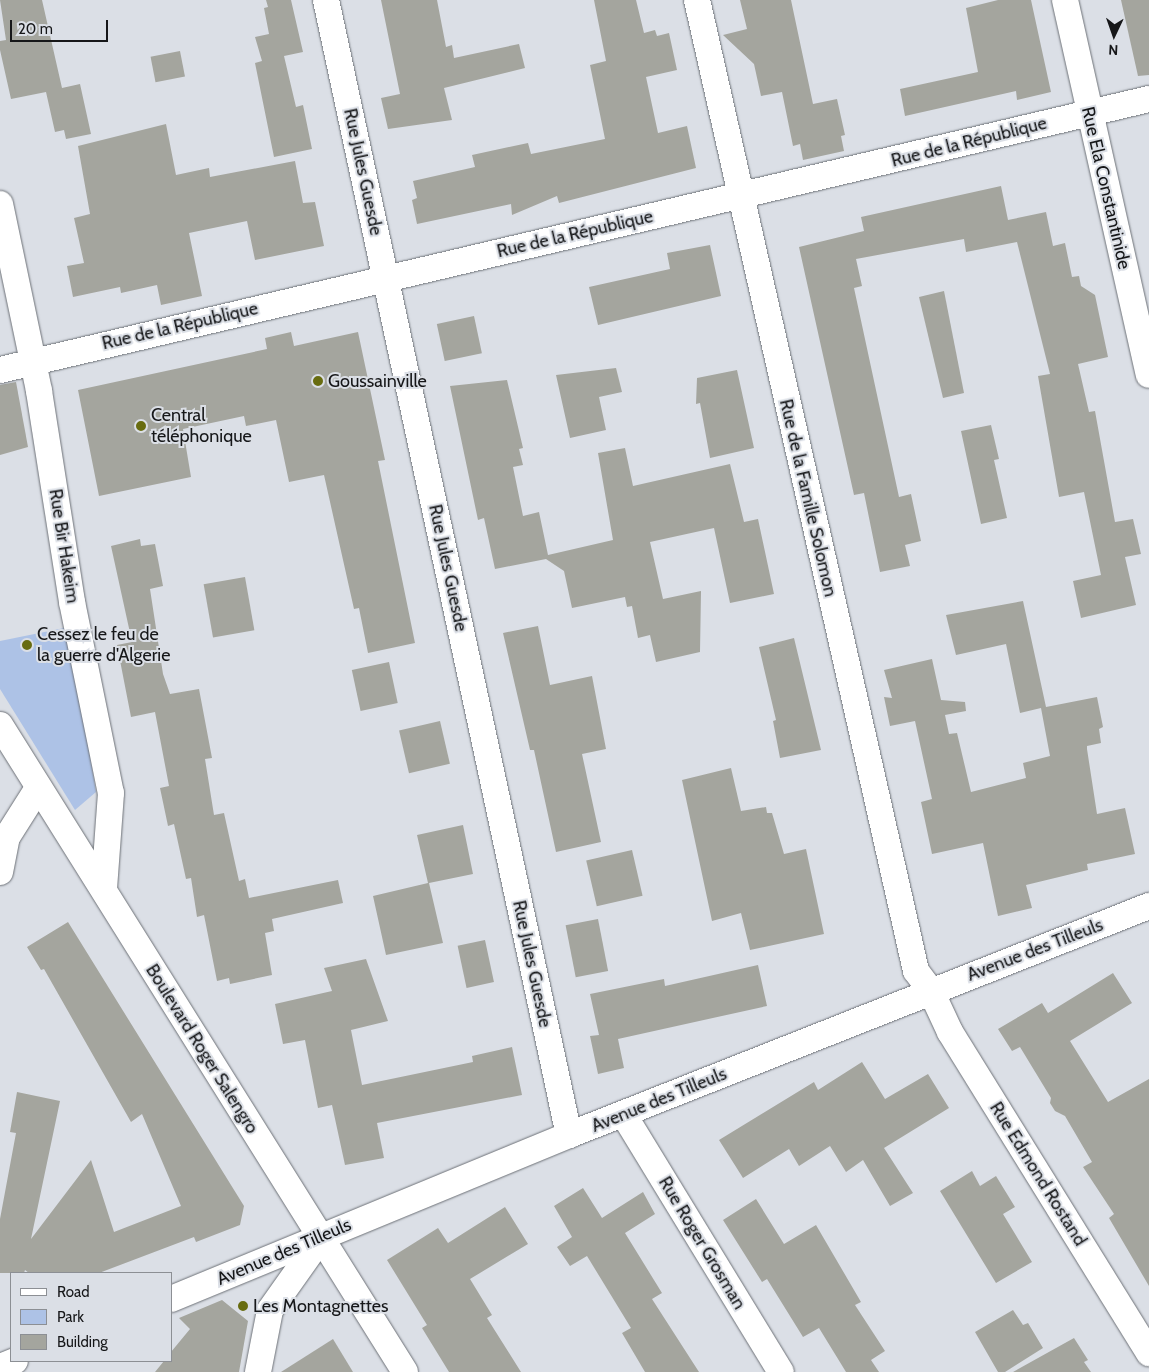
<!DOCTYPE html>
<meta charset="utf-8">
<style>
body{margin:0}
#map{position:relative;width:1149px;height:1372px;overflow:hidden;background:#dbdfe6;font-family:Cabin,sans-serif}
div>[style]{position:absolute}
.green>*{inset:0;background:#adc2e6}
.building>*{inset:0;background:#a4a59e;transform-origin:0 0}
.roads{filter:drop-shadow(0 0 1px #6d7177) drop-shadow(0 0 1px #6d7177)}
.street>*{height:26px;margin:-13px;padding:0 13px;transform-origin:13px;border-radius:13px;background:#fff}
.dots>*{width:14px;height:14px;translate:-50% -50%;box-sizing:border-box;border:2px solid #dbdfe6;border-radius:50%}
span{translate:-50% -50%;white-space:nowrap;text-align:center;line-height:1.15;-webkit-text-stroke:4px #dbdfe6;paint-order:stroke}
.street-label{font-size:18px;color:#161719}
.poi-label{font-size:18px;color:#161719}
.left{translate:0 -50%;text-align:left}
.legend{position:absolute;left:10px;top:1272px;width:162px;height:90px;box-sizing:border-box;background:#dbdfe6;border:1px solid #8c8f94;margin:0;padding:6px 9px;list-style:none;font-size:15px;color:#161719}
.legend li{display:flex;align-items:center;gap:10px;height:25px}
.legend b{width:25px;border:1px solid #8c8f94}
.north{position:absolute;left:1089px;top:10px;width:50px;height:50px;-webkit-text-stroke:4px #dbdfe6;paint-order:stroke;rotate:183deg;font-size:14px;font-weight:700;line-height:20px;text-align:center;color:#161719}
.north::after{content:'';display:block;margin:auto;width:18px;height:22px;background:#161719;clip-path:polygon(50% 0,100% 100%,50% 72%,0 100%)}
.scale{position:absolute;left:10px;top:20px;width:98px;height:22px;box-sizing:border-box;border:2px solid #161719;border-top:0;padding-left:6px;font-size:15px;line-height:18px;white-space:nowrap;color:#161719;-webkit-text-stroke:4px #dbdfe6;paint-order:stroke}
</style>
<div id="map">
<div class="green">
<div style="clip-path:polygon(69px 627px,96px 792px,75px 810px,0 689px,0 641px)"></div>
</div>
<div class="building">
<div style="clip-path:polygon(0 0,42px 0,62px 88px,80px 84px,91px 134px,66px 139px,64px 130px,55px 132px,46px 92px,11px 99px,0 50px,0 41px,6px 40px)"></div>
<div style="clip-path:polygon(266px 0,291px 0,303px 52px,284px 56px,296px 107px,303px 105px,312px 149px,274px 157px,255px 63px,262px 61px,255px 37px,269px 34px,264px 8px,268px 7px)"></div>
<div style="clip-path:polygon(381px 0,437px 0,446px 47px,452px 45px,454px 58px,519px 44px,525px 68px,444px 88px,452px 120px,388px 129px,381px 98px,400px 94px)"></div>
<div style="clip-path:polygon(594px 0,636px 0,644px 33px,655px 30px,657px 36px,669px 33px,677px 70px,646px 77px,658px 133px,687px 126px,696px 168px,559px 203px,557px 196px,512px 215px,511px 204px,417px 224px,412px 200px,417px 198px,413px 181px,475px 167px,472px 155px,528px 143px,531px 154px,605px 139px,590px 65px,606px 61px)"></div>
<div style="clip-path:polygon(740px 0,791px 0,813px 104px,837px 99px,845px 135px,841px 136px,844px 151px,803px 160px,800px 144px,793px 146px,782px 92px,761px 96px,754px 64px,723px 35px,747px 29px)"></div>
<div style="clip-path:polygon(998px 0,1031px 0,1051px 92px,1017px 100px,1016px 91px,905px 116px,900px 89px,978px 72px,966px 8px)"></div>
<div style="clip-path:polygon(1121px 0,1149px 0,1149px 75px,1138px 76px)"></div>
<div style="left:180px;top:51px;width:26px;height:30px;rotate:79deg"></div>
<div style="clip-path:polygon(166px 124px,176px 175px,209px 168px,210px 177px,295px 161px,303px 203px,315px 202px,324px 246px,255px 260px,247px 221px,189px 233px,202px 296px,161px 305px,157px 285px,121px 293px,120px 287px,73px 297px,67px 266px,84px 263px,74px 218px,90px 214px,78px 146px)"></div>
<div style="clip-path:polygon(1001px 186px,1008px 220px,1046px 212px,1053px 246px,1065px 243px,1072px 277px,1079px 276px,1081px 286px,1095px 295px,1108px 357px,1078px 364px,1089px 412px,1095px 411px,1115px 522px,1133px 519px,1141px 554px,1125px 557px,1136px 605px,1081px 618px,1073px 581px,1101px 575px,1084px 492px,1059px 497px,1038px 376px,1050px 374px,1017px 242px,966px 252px,964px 239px,856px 259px,862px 286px,854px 288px,899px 497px,911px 494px,921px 541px,905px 545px,910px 566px,880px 572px,864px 493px,854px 495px,799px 247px,864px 231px,861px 217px)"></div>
<div style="clip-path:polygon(710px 245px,721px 296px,598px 325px,589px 287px,670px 269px,667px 253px)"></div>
<div style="clip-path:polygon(944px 291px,964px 393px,943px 398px,919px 297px)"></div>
<div style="left:474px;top:316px;width:38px;height:38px;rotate:78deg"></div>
<div style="clip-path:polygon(291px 332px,294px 346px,358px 332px,385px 460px,378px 461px,415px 643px,368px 653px,359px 608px,354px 609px,324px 475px,289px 482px,276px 420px,246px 426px,244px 416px,183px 429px,191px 477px,99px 496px,78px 390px,267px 349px,265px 338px)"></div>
<div style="clip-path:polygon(616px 368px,622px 392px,599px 397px,606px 430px,570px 438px,556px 375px)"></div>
<div style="clip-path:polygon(737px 370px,754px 448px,710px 458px,700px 403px,696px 404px,697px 378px)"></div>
<div style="clip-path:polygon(507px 380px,523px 448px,519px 449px,523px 465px,513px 467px,523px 516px,539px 512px,548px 555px,613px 540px,598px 453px,625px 448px,633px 486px,730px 464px,744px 522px,758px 519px,774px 594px,730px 603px,714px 528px,650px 542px,663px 599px,701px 591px,700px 652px,656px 662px,650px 635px,638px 638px,632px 606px,627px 607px,625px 597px,572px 608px,564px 571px,546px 559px,495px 569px,484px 518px,478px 520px,450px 386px)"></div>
<div style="clip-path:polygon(16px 382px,28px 447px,0 455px,0 385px)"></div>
<div style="clip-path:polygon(991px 425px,999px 459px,994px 460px,1007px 518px,981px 524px,961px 431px)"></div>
<div style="clip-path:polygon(140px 539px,141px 546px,155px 544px,163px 586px,150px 589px,163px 674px,170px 694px,199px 689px,212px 758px,205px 759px,214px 815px,224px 813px,239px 881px,245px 879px,249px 898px,338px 880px,343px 903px,272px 919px,274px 931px,265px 933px,272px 975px,230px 984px,229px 978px,217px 981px,204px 915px,197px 917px,191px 878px,186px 879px,174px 824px,168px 826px,160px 788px,169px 786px,155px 712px,131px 717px,117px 645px,132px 642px,111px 546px)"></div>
<div style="left:245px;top:577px;width:54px;height:42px;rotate:80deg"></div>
<div style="clip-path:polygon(1023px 601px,1046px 707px,1097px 697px,1103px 727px,1099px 729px,1101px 743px,1087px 746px,1087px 749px,1097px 814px,1125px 808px,1135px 854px,1087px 864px,1088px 870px,1026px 885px,1032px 908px,998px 916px,983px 843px,932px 854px,921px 802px,932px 799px,915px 721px,890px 726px,884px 697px,892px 698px,884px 670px,932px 659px,941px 700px,965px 702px,966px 711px,945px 715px,949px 734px,957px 733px,971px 792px,1026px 778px,1023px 763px,1050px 756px,1041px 708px,1020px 713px,1006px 644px,956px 655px,946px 615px)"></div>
<div style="clip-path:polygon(538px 626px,550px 685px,592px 676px,606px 749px,582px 754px,601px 842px,556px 852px,534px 750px,530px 750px,503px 633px)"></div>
<div style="clip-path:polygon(794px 638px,821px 750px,780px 758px,773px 721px,776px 720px,759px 647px)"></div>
<div style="left:389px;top:662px;width:42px;height:38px;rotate:78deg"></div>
<div style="left:440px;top:721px;width:44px;height:42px;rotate:77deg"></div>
<div style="clip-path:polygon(731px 768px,741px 811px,766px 807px,767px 813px,772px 813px,784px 854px,806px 849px,824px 934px,750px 950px,741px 913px,712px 921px,682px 780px)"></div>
<div style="clip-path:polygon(463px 825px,473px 874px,429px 883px,443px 943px,386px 955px,373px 896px,428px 883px,417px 835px)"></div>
<div style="left:632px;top:850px;width:47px;height:47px;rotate:77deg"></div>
<div style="left:598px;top:919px;width:53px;height:33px;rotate:79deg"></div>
<div style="clip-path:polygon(68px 922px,244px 1206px,240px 1225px,196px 1242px,194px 1237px,99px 1273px,29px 1273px,25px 1270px,24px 1273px,0 1273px,0 1219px,16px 1133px,10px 1132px,17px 1092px,60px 1101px,31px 1239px,91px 1160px,114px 1232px,181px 1206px,142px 1114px,131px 1122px,44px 969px,41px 970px,27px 947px)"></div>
<div style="left:485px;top:940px;width:43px;height:28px;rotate:78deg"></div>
<div style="clip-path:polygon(366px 959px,388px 1021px,351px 1030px,362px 1085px,473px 1062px,472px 1056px,512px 1047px,522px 1095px,377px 1123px,384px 1158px,345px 1165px,332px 1105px,318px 1108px,305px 1040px,283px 1044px,275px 1004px,332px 991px,324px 968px)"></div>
<div style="clip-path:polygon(758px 965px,767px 1006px,618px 1039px,624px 1068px,598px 1074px,590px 1036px,599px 1035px,590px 994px,664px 979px,665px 986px)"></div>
<div style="clip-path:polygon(1113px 973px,1132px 1003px,1070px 1041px,1108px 1102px,1149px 1079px,1149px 1286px,1109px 1218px,1114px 1214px,1083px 1167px,1092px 1162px,1065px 1116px,1055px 1111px,1050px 1103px,1051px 1098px,1020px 1047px,1012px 1051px,998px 1029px,1042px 1003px,1048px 1013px)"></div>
<div style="clip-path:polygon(862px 1062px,885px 1099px,928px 1074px,949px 1108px,884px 1148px,913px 1193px,890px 1206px,863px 1160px,846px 1172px,830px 1146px,799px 1166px,789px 1149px,743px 1178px,719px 1140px,814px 1082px,818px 1090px)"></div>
<div style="clip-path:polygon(972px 1171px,980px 1186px,996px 1176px,1015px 1207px,1003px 1214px,1032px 1262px,996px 1283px,940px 1191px)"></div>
<div style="clip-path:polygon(583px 1188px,602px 1218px,643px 1192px,655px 1214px,625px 1233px,662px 1293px,652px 1299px,699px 1372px,645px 1372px,622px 1333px,631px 1328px,587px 1256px,570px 1266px,557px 1247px,572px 1237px,554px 1206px)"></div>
<div style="clip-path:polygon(756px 1199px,784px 1244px,816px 1225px,861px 1302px,855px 1305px,885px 1351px,871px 1360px,879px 1372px,846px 1372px,819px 1328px,803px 1337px,767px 1279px,762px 1282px,723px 1220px)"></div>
<div style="clip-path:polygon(505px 1207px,528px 1244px,470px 1279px,492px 1315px,487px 1318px,521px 1372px,449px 1372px,422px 1328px,427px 1325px,387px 1260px,438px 1228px,448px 1243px)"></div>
<div style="clip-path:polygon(222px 1300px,248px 1321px,239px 1372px,155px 1372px,164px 1361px,171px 1361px,171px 1352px,190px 1329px,179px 1318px)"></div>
<div style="clip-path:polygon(1013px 1310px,1023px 1325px,1028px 1323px,1043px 1348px,1005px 1372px,998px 1372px,975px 1332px)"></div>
<div style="clip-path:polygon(1074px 1338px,1088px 1360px,1084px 1362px,1091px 1372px,1013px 1372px)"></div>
<div style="clip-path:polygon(333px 1339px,353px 1372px,281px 1372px)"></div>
</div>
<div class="roads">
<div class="street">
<div style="left:326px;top:0;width:1161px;rotate:77.92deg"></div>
<div style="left:697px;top:0;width:995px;rotate:77.29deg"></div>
<div style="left:916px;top:971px;width:25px;rotate:53deg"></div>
<div style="left:931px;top:991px;width:45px;rotate:65.1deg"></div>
<div style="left:950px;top:1032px;width:378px;rotate:58.2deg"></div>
<div style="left:1065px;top:0;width:384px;rotate:77.4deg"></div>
<div style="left:0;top:204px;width:191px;rotate:78.2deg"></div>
<div style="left:39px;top:391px;width:214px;rotate:81.1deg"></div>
<div style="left:72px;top:602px;width:195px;rotate:78.5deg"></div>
<div style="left:111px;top:793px;width:96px;rotate:94.2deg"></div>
<div style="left:0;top:370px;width:1181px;rotate:-13.27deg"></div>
<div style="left:0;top:725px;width:763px;rotate:57.95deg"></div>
<div style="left:0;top:872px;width:36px;rotate:-79deg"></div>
<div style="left:7px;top:837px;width:58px;rotate:-57.7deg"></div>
<div style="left:624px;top:1115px;width:301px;rotate:58.6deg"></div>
<div style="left:171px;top:1299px;width:430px;rotate:-22.4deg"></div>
<div style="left:569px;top:1135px;width:624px;rotate:-21.55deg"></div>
<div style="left:0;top:1367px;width:16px;rotate:-22deg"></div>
<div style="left:258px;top:1372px;width:63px;rotate:-79deg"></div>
<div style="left:270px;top:1310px;width:88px;rotate:-54.7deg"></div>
</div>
</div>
<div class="dots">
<div style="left:318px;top:381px;background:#686c10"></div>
<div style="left:141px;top:426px;background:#686c10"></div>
<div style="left:27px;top:645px;background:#686c10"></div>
<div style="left:243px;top:1306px;background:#686c10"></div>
</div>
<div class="street-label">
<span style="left:969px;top:142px;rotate:-14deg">Rue de la République</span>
<span style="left:363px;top:172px;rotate:78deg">Rue Jules Guesde</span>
<span style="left:1106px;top:188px;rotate:77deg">Rue Ela Constantinide</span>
<span style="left:575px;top:234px;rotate:-13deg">Rue de la République</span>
<span style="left:180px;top:326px;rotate:-13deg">Rue de la République</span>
<span style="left:808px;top:498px;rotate:77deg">Rue de la Famille Solomon</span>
<span style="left:64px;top:546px;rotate:81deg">Rue Bir Hakeim</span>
<span style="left:448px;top:568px;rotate:78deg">Rue Jules Guesde</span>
<span style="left:1035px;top:950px;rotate:-21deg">Avenue des Tilleuls</span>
<span style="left:532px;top:964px;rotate:78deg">Rue Jules Guesde</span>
<span style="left:202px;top:1049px;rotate:58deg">Boulevard Roger Salengro</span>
<span style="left:659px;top:1100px;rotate:-22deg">Avenue des Tilleuls</span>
<span style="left:1038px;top:1174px;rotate:58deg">Rue Edmond Rostand</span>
<span style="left:702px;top:1243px;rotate:59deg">Rue Roger Grosman</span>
<span style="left:284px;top:1252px;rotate:-23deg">Avenue des Tilleuls</span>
</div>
<div class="poi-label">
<span class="left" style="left:328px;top:381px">Goussainville</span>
<span class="left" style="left:151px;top:426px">Central<br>téléphonique</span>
<span class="left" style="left:37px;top:645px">Cessez le feu de<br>la guerre d'Algerie</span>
<span class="left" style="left:253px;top:1306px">Les Montagnettes</span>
</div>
<ul class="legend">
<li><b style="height:6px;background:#fff"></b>Road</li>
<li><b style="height:14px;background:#adc2e6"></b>Park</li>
<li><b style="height:14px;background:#a4a59e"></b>Building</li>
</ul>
<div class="north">N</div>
<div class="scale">20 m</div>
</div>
